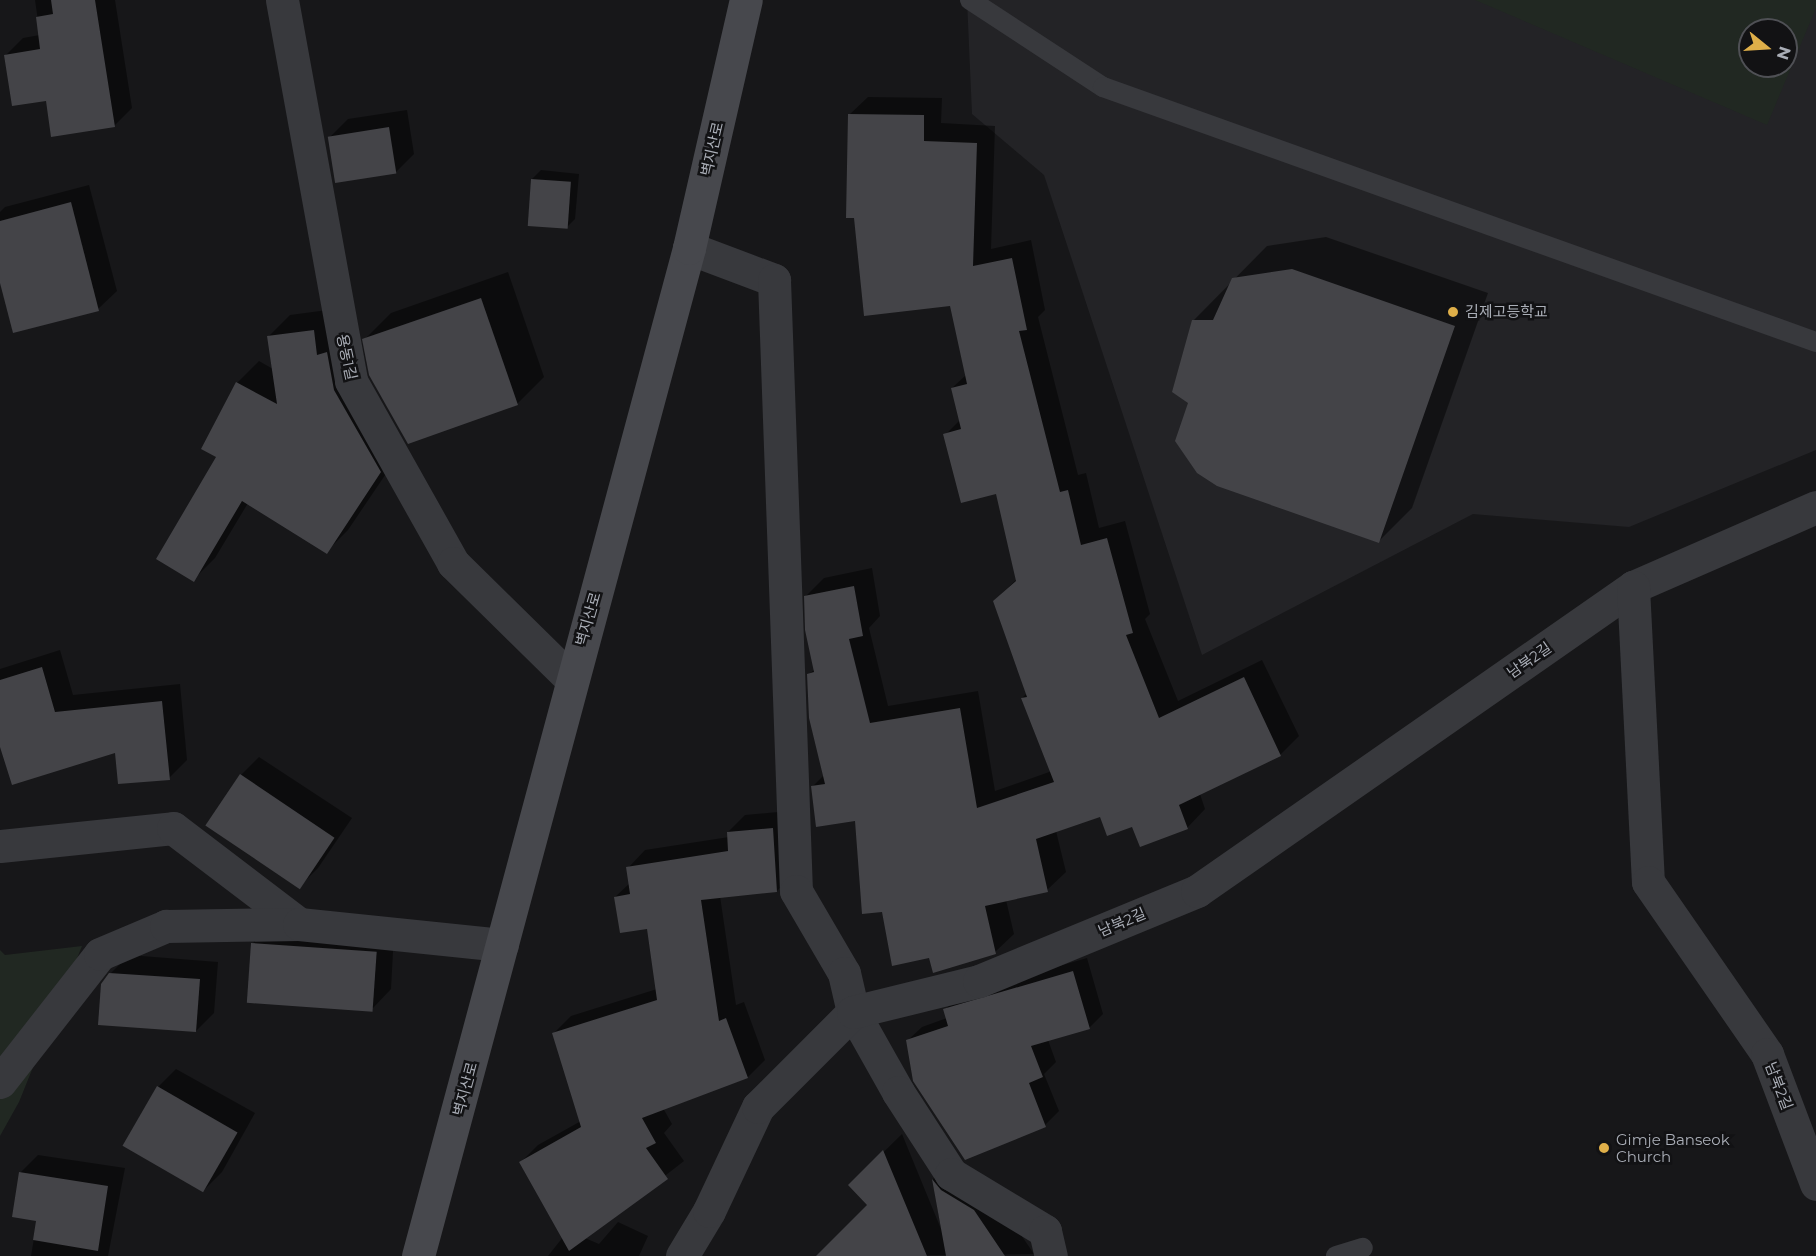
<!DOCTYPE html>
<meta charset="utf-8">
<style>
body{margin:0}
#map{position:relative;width:1816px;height:1256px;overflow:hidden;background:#171719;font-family:Montserrat,"Noto Sans KR",sans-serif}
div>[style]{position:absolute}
.built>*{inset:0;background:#232326}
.green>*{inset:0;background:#212822}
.shadow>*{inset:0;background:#0007}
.building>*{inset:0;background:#444448;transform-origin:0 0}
.lane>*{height:20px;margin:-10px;padding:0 10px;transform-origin:10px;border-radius:10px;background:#38393d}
.street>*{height:33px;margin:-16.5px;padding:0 16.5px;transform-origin:16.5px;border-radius:16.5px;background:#38393d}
.secondary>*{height:33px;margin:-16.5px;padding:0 16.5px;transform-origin:16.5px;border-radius:16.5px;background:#47484d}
.dots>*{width:16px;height:16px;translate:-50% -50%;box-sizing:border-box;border:3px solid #121214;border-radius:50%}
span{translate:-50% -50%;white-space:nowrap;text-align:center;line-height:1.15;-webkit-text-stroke:5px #121214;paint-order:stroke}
.street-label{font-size:15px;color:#aaaeb7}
.poi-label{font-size:15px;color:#aaaeb7}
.left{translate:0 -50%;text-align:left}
.north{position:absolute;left:1738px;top:18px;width:60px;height:60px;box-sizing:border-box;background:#121214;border:2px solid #4f5055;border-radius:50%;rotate:108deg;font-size:16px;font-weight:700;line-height:24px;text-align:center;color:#aaaeb7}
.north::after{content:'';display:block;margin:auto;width:21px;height:27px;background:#dfaf49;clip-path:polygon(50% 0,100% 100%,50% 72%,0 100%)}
</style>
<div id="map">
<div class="built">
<div style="clip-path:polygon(evenodd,967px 0,1816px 0,1816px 450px,1629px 527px,1473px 514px,1202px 655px,1044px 175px,972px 114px,967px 0,1750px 30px,1786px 30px,1786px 66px,1750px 66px,1750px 30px)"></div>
</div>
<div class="green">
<div style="clip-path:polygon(evenodd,1475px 0,1816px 0,1816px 8px,1767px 125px,1475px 0,1750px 30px,1786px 30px,1786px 66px,1750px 66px,1750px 30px)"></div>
<div style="clip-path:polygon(82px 946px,19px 1102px,0 1136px,0 950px,5px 955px)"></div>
</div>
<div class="shadow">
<div style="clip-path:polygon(35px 0,115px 0,132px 108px,115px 125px,47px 99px,6px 55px,23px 38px,40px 35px)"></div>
<div style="clip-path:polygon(868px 97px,942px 98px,941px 123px,995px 126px,991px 249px,1031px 240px,1045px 310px,1038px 317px,1078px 475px,1086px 473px,1099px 528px,1125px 521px,1150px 614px,1145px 619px,1178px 701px,1262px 660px,1299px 736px,1281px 754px,1200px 794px,1205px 809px,1187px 828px,1133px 825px,1101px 815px,1056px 831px,1066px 872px,1047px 890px,1006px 900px,1014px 934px,995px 952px,930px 957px,883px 910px,856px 819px,813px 786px,824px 775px,808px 675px,815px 669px,806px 596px,824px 578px,872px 568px,880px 616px,869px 628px,888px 706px,978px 691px,995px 791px,1052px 771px,1022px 698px,1027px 693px,994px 601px,1017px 579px,997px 492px,945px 435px,960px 420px,952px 388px,966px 375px,951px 304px,849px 115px)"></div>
<div style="clip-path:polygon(407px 110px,414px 154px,396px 172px,330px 137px,348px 119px)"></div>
<div style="clip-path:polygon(541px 170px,579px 174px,575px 219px,566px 228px,532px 179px)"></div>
<div style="clip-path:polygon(89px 185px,117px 291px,98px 309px,0 277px,0 212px,5px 207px)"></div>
<div style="clip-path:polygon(1326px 237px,1488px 293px,1412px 508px,1379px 541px,1190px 403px,1193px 321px,1267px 246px)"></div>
<div style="clip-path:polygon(508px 272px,544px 377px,517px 404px,364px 340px,391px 313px)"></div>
<div style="clip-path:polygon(335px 309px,356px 368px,402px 450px,348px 530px,326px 552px,248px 503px,215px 558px,193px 580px,237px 383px,259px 361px,273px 369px,268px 337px,290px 315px)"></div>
<div style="clip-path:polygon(60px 650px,73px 695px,180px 684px,187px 760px,169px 778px,116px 751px,0 742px,0 669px)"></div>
<div style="clip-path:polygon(259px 757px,352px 818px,318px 868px,300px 886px,241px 775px)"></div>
<div style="clip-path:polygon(789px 811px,794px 873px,777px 891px,720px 896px,736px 1005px,744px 1002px,765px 1060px,748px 1077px,663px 1108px,672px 1124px,664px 1133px,684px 1161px,585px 1238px,599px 1244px,618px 1222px,648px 1236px,639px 1256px,548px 1256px,563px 1237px,521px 1162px,538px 1145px,581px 1121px,554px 1033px,571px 1016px,657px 989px,648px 928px,615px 897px,630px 883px,628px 868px,645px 850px,729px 837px,728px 832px,745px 815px)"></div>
<div style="clip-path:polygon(271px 926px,394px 933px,391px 989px,373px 1008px,252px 944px)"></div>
<div style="clip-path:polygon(129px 955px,218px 962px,214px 1013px,196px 1031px,110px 974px)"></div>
<div style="clip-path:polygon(1087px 958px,1103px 1014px,1089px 1028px,1048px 1040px,1056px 1062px,1044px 1074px,1059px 1111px,1045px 1125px,907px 1041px,922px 1027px,947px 1018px,945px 1010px,959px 995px)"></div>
<div style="clip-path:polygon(176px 1069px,255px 1113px,222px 1172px,204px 1190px,158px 1087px)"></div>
<div style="clip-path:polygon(902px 1134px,941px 1229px,933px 1179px,951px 1162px,992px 1192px,1034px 1254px,853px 1256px,869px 1205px,850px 1185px)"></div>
<div style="clip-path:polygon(38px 1155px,125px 1168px,108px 1256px,31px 1256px,37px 1220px,20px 1173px)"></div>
</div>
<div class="building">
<div style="clip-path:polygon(51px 0,95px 0,115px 127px,51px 137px,46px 101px,12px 106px,4px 55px,40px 49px,36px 17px,53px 14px)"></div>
<div style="clip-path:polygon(848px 114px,924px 115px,924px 141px,977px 143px,973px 266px,1012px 258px,1027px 330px,1019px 331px,1060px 492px,1068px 490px,1081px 545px,1107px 538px,1133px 633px,1126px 635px,1159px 718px,1244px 677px,1281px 756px,1179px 805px,1188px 829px,1140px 847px,1132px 827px,1107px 836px,1100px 817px,1036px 839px,1048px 892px,985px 906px,996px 954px,933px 973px,929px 958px,892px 966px,882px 912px,862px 914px,855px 821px,816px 827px,811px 786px,825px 784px,809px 718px,807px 674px,814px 672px,805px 630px,804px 596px,854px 586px,863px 636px,849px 639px,870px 723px,960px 708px,977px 808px,1054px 782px,1021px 698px,1027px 697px,993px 601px,1016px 581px,996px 494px,961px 503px,943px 434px,961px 429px,951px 388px,967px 384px,950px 306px,864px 316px,854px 218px,846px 218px)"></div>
<div style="left:389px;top:127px;width:47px;height:62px;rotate:81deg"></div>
<div style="left:531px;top:179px;width:40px;height:47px;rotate:4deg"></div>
<div style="clip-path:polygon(71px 202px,99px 311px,13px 333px,0 283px,0 221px)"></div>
<div style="clip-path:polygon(1292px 269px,1455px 326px,1379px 543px,1217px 486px,1197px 473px,1175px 441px,1188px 403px,1172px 392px,1192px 320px,1213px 320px,1232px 278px)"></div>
<div style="clip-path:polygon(481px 298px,518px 405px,408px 444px,369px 375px,362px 339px)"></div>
<div style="clip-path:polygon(314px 330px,317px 355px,327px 352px,334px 390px,381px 472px,327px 554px,242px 501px,194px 582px,156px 559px,216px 457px,201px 449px,236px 382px,277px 404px,267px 336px)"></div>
<div style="clip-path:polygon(42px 667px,55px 712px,162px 701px,170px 780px,118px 784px,115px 753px,12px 785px,0 747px,0 680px)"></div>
<div style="left:240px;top:774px;width:114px;height:62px;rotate:34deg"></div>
<div style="clip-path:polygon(773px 828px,777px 892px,701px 900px,719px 1021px,726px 1018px,748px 1078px,642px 1118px,656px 1143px,646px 1148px,668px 1179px,569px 1251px,519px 1162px,581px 1127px,552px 1033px,657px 1000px,647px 929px,620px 933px,614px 897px,630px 894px,626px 867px,728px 851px,727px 832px)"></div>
<div style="left:251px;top:943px;width:126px;height:60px;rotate:4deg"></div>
<div style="clip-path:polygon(1073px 971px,1090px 1029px,1031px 1046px,1043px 1077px,1029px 1083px,1046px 1127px,965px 1160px,913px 1081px,906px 1040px,948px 1026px,943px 1009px)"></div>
<div style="clip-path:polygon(109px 973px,200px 979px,196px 1032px,98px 1025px,101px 984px)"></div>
<div style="left:157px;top:1086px;width:93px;height:69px;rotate:30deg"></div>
<div style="clip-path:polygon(883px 1150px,927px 1256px,816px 1256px,867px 1205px,848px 1185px)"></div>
<div style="clip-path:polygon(19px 1172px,108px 1186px,98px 1251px,33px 1240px,36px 1221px,12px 1217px)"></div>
<div style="clip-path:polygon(932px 1179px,941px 1190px,974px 1210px,1005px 1256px,946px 1256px)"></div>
</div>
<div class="lane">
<div style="left:970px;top:0;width:159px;rotate:33.2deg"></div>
<div style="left:1103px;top:87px;width:757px;rotate:19.68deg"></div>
<div style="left:1336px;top:1256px;width:28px;rotate:-17deg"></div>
</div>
<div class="street">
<div style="left:282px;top:0;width:387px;rotate:79.7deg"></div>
<div style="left:351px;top:381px;width:209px;rotate:60.7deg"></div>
<div style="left:453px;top:563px;width:165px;rotate:44.5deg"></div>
<div style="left:689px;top:248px;width:91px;rotate:20.6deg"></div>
<div style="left:774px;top:280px;width:611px;rotate:87.94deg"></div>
<div style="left:796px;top:891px;width:95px;rotate:59.7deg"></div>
<div style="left:844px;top:973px;width:40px;rotate:77deg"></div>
<div style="left:853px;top:1012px;width:92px;rotate:60.6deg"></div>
<div style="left:898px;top:1092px;width:98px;rotate:57.1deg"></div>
<div style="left:951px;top:1174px;width:110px;rotate:31.2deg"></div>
<div style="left:1045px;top:1231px;width:26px;rotate:77deg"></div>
<div style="left:1633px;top:587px;width:200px;rotate:-23.6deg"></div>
<div style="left:0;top:846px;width:174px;rotate:-5.9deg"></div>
<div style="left:173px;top:828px;width:158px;rotate:37.3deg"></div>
<div style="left:0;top:1082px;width:162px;rotate:-52deg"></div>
<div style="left:100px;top:954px;width:72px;rotate:-23deg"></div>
<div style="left:166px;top:926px;width:133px;rotate:-0.9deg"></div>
<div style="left:299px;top:924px;width:204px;rotate:5.9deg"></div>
<div style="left:682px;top:1256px;width:52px;rotate:-59deg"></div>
<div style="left:709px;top:1211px;width:115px;rotate:-64.8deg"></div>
<div style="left:758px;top:1107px;width:134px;rotate:-45deg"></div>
<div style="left:853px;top:1012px;width:130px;rotate:-13.8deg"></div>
<div style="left:979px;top:981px;width:236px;rotate:-22.4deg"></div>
<div style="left:1197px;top:891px;width:532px;rotate:-34.89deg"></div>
<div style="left:1633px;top:587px;width:295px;rotate:87.1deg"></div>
<div style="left:1648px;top:882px;width:209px;rotate:55.3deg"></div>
<div style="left:1767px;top:1054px;width:139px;rotate:69.3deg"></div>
</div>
<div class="secondary">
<div style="left:418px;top:1256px;width:1044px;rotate:-74.95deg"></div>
<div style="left:689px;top:248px;width:254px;rotate:-77.1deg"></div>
</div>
<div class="dots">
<div style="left:1453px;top:312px;background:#dfaf49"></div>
<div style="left:1604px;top:1148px;background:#dfaf49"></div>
</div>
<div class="street-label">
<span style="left:712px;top:149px;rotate:-77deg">벽지산로</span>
<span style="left:347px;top:357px;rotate:78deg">용동1길</span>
<span style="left:588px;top:619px;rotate:-74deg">벽지산로</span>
<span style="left:1529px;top:660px;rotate:-35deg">남북2길</span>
<span style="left:1122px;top:922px;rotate:-23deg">남북2길</span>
<span style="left:1779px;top:1086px;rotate:69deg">남북2길</span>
<span style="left:465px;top:1089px;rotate:-75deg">벽지산로</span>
</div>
<div class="poi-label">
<span class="left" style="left:1465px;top:312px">김제고등학교</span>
<span class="left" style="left:1616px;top:1148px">Gimje Banseok<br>Church</span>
</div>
<div class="north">N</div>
</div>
